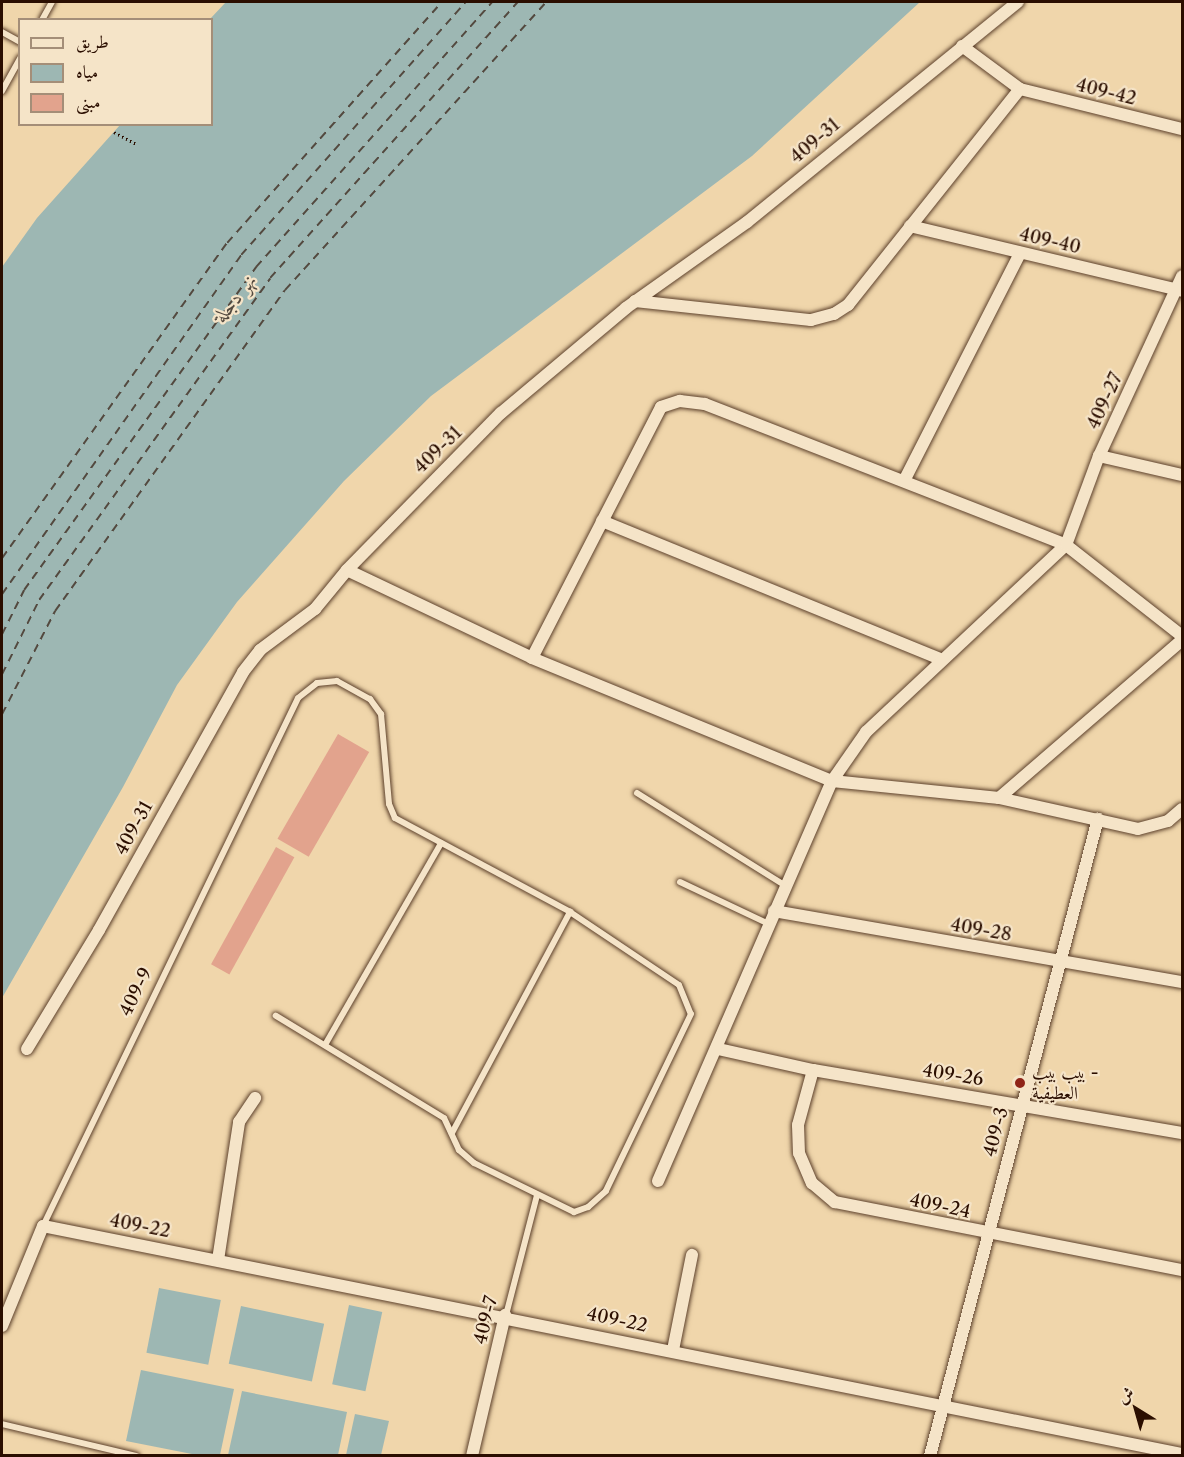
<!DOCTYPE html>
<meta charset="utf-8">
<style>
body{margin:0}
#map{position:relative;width:1184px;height:1457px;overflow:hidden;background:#f0d6ab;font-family:"Libre Caslon Text",Amiri,serif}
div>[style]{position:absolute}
.water>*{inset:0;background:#9db7b3;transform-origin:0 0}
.ferry>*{height:1.5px;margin-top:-0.75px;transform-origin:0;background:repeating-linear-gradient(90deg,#53493f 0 8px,transparent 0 14px)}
.building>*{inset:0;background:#e2a38d;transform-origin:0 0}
.path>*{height:3px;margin-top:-1.5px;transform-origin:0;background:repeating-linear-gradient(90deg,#2b0e00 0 1.5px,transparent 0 4.5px)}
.roads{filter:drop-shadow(0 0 2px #5c402b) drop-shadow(0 0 2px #5c402b)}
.lane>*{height:6px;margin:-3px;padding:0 3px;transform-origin:3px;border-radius:3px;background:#f5e4c8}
.street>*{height:12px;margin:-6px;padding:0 6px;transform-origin:6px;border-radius:6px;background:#f5e4c8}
.dots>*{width:16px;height:16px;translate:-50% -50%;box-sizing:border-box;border:3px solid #f5e4c8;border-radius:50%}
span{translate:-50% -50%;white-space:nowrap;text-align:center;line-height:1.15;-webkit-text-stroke:4.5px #f5e4c8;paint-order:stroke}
.street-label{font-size:18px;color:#2b0e00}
.poi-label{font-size:18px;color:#2b0e00}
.left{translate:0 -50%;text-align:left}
.water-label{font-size:20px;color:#53493f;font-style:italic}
.frame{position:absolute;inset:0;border:3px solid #2b0e00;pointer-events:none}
.legend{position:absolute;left:18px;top:18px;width:195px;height:108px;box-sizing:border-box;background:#f5e4c8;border:2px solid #a48e78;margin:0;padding:8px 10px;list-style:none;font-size:18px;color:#2b0e00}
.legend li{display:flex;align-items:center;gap:12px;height:30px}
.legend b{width:30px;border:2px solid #a48e78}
.north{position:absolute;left:1106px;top:1379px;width:60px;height:60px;-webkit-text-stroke:4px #f5e4c8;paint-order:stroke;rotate:323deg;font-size:16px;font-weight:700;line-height:24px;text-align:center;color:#2b0e00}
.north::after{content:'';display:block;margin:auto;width:21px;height:27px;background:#2b0e00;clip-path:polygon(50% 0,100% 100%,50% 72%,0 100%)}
</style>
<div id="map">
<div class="water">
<div style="clip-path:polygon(226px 2px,920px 2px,752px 156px,431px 396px,344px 481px,237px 602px,177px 685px,123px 787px,2px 998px,2px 267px,37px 218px,120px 125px,212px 124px,210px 19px)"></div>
<div style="left:159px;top:1288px;width:63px;height:66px;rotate:11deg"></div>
<div style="left:349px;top:1305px;width:34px;height:81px;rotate:12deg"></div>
<div style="left:241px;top:1306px;width:85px;height:59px;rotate:12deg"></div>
<div style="clip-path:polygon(141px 1370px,234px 1389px,220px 1455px,197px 1455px,126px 1441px)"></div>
<div style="clip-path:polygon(242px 1391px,347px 1412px,338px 1455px,228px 1455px)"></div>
<div style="clip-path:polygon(355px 1414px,389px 1421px,381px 1455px,346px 1455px)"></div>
</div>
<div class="ferry">
<div style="left:2px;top:558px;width:387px;rotate:-54.5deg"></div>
<div style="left:227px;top:243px;width:323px;rotate:-48.3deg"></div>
<div style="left:2px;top:594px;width:415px;rotate:-54.8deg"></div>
<div style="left:241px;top:255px;width:339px;rotate:-48.4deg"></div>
<div style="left:2px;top:634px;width:49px;rotate:-63.4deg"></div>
<div style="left:24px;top:590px;width:398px;rotate:-54.3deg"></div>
<div style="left:256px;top:267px;width:355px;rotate:-48.3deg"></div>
<div style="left:2px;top:674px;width:83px;rotate:-63.4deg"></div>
<div style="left:39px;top:600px;width:396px;rotate:-54.3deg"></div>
<div style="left:270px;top:278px;width:371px;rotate:-48.1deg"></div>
<div style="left:2px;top:714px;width:116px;rotate:-62.8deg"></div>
<div style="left:55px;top:611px;width:395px;rotate:-54.4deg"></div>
<div style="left:285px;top:290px;width:389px;rotate:-47.8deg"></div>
</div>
<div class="building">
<div style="left:338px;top:734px;width:36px;height:121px;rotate:30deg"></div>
<div style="left:276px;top:847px;width:21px;height:134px;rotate:29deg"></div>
</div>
<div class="path">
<div style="left:114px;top:132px;width:26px;rotate:28deg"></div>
</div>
<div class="roads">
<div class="lane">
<div style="left:42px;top:20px;width:21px;rotate:-61deg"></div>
<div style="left:2px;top:32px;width:21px;rotate:29deg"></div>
<div style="left:2px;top:91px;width:38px;rotate:-61deg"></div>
<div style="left:637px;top:793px;width:176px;rotate:32deg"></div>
<div style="left:680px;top:882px;width:98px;rotate:25.3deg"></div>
<div style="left:325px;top:1045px;width:233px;rotate:-60.1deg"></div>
<div style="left:452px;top:1133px;width:251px;rotate:-61.9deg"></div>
<div style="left:43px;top:1226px;width:586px;rotate:-64.22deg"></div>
<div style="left:298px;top:698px;width:24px;rotate:-38deg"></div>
<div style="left:317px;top:683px;width:20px;rotate:-6deg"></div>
<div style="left:337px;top:681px;width:38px;rotate:29deg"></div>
<div style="left:370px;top:699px;width:19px;rotate:54deg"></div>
<div style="left:381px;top:714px;width:90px;rotate:84.9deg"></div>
<div style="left:389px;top:804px;width:15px;rotate:67deg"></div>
<div style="left:395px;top:818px;width:199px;rotate:28.2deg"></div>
<div style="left:570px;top:912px;width:131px;rotate:33.8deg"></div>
<div style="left:679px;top:985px;width:31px;rotate:68deg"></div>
<div style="left:691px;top:1014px;width:196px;rotate:115.7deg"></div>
<div style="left:606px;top:1191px;width:24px;rotate:138deg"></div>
<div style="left:588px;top:1207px;width:15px;rotate:160deg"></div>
<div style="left:574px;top:1212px;width:111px;rotate:-153.9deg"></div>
<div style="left:474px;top:1163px;width:20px;rotate:-139deg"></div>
<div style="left:459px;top:1150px;width:35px;rotate:-115deg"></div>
<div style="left:444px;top:1118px;width:197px;rotate:-148.7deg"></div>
<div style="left:506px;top:1315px;width:124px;rotate:-75.5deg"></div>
<div style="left:2px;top:1424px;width:138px;rotate:13.4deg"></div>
</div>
<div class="street">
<div style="left:962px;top:46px;width:72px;rotate:36.6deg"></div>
<div style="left:1020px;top:89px;width:167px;rotate:13.9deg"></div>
<div style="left:910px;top:226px;width:280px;rotate:13.4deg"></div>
<div style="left:635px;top:301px;width:177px;rotate:6.2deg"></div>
<div style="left:811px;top:320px;width:24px;rotate:-15deg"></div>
<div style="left:834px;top:314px;width:17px;rotate:-33deg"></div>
<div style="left:848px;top:305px;width:276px;rotate:-51.5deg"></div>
<div style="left:1099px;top:456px;width:85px;rotate:12.9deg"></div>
<div style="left:905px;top:479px;width:254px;rotate:-63deg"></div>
<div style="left:602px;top:521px;width:366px;rotate:22.2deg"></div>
<div style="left:347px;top:570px;width:205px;rotate:25.4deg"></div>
<div style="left:532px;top:658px;width:324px;rotate:22.3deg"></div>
<div style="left:832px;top:781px;width:168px;rotate:5.8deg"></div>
<div style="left:999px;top:798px;width:142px;rotate:12.6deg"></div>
<div style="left:1138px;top:829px;width:31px;rotate:-15deg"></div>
<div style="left:1168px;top:821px;width:18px;rotate:-41deg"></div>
<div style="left:532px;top:658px;width:282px;rotate:-62.8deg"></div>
<div style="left:661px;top:407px;width:20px;rotate:-18deg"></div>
<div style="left:680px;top:401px;width:25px;rotate:7deg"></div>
<div style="left:705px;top:404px;width:388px;rotate:21.3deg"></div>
<div style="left:1066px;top:545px;width:147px;rotate:38.1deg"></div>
<div style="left:999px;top:798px;width:242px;rotate:-40.8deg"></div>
<div style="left:774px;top:911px;width:414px;rotate:9.9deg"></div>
<div style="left:27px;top:1049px;width:139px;rotate:-58.8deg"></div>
<div style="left:99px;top:930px;width:295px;rotate:-60.8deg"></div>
<div style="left:243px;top:672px;width:28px;rotate:-52deg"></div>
<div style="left:260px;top:650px;width:69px;rotate:-36.7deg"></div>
<div style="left:315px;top:609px;width:50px;rotate:-50.6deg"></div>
<div style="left:347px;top:570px;width:220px;rotate:-45.6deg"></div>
<div style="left:501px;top:413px;width:163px;rotate:-40deg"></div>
<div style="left:626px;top:308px;width:148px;rotate:-35.4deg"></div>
<div style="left:747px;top:222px;width:349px;rotate:-39.1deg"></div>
<div style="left:718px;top:1049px;width:97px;rotate:12.5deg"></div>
<div style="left:813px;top:1070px;width:374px;rotate:9.7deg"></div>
<div style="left:813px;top:1070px;width:57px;rotate:105.3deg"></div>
<div style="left:798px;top:1125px;width:28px;rotate:88deg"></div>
<div style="left:799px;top:1153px;width:33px;rotate:67deg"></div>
<div style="left:812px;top:1183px;width:30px;rotate:40deg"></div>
<div style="left:835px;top:1202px;width:354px;rotate:11.1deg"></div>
<div style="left:658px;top:1181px;width:436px;rotate:-66.5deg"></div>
<div style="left:832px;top:781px;width:60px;rotate:-55.2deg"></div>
<div style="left:866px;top:732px;width:274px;rotate:-43.1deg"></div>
<div style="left:1066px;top:545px;width:95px;rotate:-69.7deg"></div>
<div style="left:1099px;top:456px;width:198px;rotate:-65.2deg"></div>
<div style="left:218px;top:1260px;width:140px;rotate:-81.3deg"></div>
<div style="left:239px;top:1122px;width:29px;rotate:-56deg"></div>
<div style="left:2px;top:1326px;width:108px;rotate:-67.7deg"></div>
<div style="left:43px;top:1226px;width:1162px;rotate:11.32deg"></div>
<div style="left:673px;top:1350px;width:97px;rotate:-78.7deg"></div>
<div style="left:472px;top:1456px;width:145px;rotate:-76.8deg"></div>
<div style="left:930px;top:1456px;width:659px;rotate:-75.23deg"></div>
</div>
</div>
<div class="dots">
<div style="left:1020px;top:1083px;background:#8f2418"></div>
</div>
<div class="street-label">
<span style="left:1106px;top:92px;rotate:14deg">409-42</span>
<span style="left:815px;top:141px;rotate:-40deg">409-31</span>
<span style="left:1050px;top:241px;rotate:13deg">409-40</span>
<span style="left:1105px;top:401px;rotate:-65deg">409-27</span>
<span style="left:438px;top:450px;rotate:-44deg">409-31</span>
<span style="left:134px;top:828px;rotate:-61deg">409-31</span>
<span style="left:981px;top:930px;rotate:10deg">409-28</span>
<span style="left:136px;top:992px;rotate:-64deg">409-9</span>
<span style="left:953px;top:1075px;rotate:9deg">409-26</span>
<span style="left:996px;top:1132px;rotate:-75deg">409-3</span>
<span style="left:940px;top:1206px;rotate:12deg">409-24</span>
<span style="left:140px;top:1226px;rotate:11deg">409-22</span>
<span style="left:486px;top:1320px;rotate:-76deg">409-7</span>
<span style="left:617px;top:1320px;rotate:12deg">409-22</span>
</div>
<div class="poi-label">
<span class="left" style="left:1032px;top:1083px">بيب بيب -<br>العطيفية</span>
</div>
<div class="water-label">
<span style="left:235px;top:298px;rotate:-51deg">نهر دجلة</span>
</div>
<div class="frame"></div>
<ul class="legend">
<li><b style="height:8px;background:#f5e4c8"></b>طريق</li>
<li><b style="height:16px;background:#9db7b3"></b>مياه</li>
<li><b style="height:16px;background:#e2a38d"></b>مبنى</li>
</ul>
<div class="north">ش</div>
</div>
